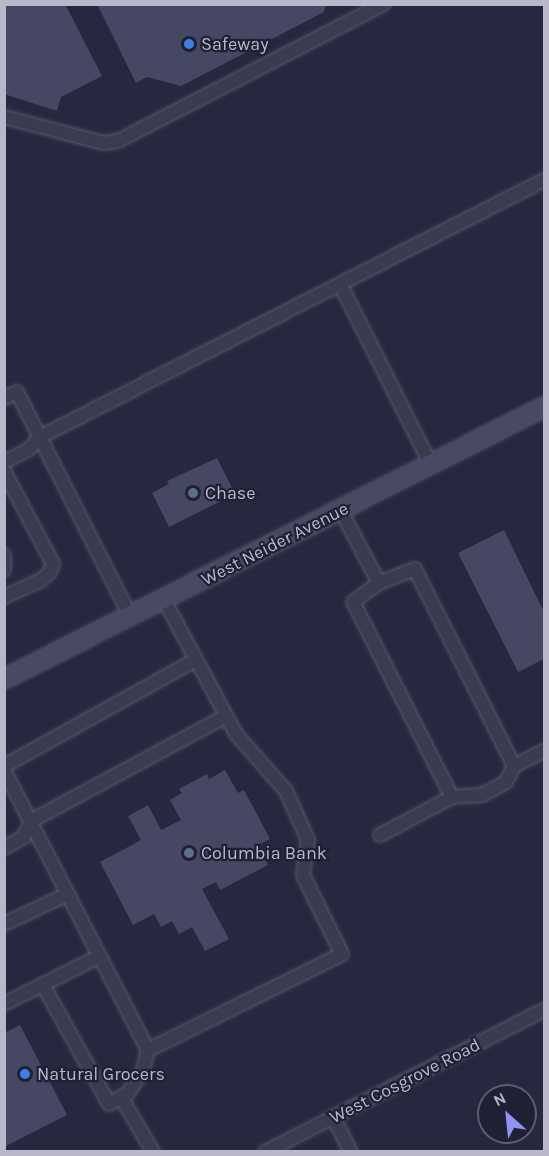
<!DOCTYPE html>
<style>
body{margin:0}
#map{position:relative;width:549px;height:1156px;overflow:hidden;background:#272840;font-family:Karla,sans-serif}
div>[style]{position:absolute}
.building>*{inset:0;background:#464762}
.roads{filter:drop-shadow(0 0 2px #56566a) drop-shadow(0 0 2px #56566a)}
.lane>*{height:12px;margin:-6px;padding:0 6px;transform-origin:6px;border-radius:6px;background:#3b3b50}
.secondary>*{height:18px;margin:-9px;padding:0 9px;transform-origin:9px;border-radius:9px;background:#494963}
.dots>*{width:16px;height:16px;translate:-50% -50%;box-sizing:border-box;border:3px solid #202035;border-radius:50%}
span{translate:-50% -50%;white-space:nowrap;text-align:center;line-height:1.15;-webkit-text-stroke:4.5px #202035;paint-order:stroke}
.poi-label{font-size:18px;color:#b8b8ca}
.left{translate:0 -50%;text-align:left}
.street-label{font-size:18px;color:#b8b8ca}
.frame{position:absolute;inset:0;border:6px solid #b8b8ca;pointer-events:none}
.north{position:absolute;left:477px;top:1084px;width:60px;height:60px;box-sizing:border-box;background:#202035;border:2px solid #5d5d71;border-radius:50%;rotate:333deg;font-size:16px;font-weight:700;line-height:24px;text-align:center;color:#b8b8ca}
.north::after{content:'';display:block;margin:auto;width:21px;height:27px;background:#9292f5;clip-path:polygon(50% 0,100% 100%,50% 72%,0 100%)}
</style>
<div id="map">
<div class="building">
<div style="clip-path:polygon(4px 4px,65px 4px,102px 76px,61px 97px,57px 111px,4px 94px)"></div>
<div style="clip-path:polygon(97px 4px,326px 4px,324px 12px,181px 86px,147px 77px,136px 83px)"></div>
<div style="clip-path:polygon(217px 458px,235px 494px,169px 527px,152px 493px,169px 484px,167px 481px)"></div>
<div style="clip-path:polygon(504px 530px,544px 612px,544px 659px,518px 672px,458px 553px)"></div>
<div style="clip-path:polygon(225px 770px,238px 793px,244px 790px,270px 839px,258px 845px,268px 865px,220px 890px,216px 882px,202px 889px,229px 939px,205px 951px,192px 927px,179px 934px,172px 921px,161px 927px,154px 914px,133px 925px,100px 862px,141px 840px,128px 816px,148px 805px,161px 830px,181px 820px,170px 800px,182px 793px,179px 789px,207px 774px,209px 779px)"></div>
<div style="clip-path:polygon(20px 1025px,67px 1115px,4px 1147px,4px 1033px)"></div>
</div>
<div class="roads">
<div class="lane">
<div style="left:4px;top:117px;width:103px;rotate:14.6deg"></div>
<div style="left:104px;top:143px;width:14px;rotate:-8deg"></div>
<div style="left:118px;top:141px;width:299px;rotate:-27.3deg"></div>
<div style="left:340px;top:284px;width:203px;rotate:63.3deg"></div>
<div style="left:4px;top:398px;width:14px;rotate:-25deg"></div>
<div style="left:17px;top:392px;width:251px;rotate:63.2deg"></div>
<div style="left:4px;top:462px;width:27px;rotate:-27deg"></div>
<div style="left:28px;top:450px;width:18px;rotate:-47deg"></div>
<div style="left:40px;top:437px;width:566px;rotate:-27.02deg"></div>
<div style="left:4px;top:471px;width:105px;rotate:62.2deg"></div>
<div style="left:53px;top:564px;width:9px;rotate:111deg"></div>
<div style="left:50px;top:572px;width:12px;rotate:138deg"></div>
<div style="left:41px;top:580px;width:41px;rotate:155.3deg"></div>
<div style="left:341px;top:511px;width:81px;rotate:62.2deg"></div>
<div style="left:379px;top:583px;width:32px;rotate:144deg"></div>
<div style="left:353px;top:602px;width:219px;rotate:63.1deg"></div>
<div style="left:452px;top:797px;width:30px;rotate:-4deg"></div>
<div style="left:482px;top:795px;width:27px;rotate:-28deg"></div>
<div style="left:506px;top:782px;width:18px;rotate:-63deg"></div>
<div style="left:514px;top:766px;width:220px;rotate:-116.7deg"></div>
<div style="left:415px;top:569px;width:39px;rotate:159deg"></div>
<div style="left:4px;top:555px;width:15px;rotate:90deg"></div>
<div style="left:4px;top:766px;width:218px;rotate:-29deg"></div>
<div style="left:514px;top:766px;width:34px;rotate:-27deg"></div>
<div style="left:4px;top:770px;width:315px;rotate:62.8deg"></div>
<div style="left:148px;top:1050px;width:216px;rotate:-26.3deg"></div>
<div style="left:342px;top:954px;width:88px;rotate:-116.3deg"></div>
<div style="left:303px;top:875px;width:35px;rotate:-82deg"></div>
<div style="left:308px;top:840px;width:54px;rotate:-114.2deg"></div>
<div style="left:286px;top:791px;width:76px;rotate:-131.3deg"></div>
<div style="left:236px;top:734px;width:152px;rotate:-118.2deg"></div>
<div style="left:380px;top:835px;width:81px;rotate:-27.8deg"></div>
<div style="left:4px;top:848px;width:23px;rotate:-29deg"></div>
<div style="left:24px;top:837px;width:17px;rotate:-66deg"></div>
<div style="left:31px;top:821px;width:221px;rotate:-28.3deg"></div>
<div style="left:4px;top:924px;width:71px;rotate:-25.1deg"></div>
<div style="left:43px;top:985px;width:136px;rotate:61deg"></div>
<div style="left:109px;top:1104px;width:21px;rotate:-29deg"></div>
<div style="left:127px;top:1094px;width:28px;rotate:-55deg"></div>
<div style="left:143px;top:1071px;width:22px;rotate:-77deg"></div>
<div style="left:4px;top:1004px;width:107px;rotate:-26.6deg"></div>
<div style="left:121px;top:1097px;width:64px;rotate:59.8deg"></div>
<div style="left:333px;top:1117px;width:39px;rotate:63deg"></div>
<div style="left:265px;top:1152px;width:313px;rotate:-27deg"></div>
</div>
<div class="secondary">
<div style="left:4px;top:679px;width:605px;rotate:-26.73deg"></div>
</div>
</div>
<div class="dots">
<div style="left:189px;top:44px;background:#3f7fe0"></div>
<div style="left:193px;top:493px;background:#5c6f8a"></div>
<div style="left:189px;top:853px;background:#5c6f8a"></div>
<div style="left:25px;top:1074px;background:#3f7fe0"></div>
</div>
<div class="poi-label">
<span class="left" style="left:201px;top:44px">Safeway</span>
<span class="left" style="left:205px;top:493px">Chase</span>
<span class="left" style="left:201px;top:853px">Columbia Bank</span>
<span class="left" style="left:37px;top:1074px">Natural Grocers</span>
</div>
<div class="street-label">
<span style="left:275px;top:544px;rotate:-27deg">West Neider Avenue</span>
<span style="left:405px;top:1081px;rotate:-27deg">West Cosgrove Road</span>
</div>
<div class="frame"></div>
<div class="north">N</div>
</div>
